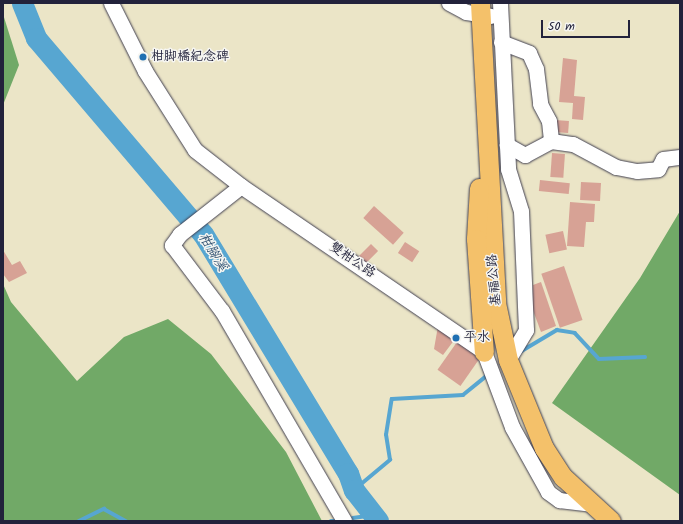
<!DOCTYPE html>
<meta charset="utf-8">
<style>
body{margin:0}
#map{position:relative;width:683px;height:524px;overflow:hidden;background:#ebe5c7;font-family:Kalam,"LXGW WenKai TC",sans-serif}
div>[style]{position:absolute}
.forest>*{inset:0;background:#71a967}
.stream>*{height:3.5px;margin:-1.75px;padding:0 1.75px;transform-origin:1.75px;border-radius:1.75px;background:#57a6d1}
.river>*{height:21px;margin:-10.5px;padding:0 10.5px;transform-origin:10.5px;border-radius:10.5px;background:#57a6d1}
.building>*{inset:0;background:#d7a295;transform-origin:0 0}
.roads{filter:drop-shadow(0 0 1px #403f50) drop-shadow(0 0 1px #403f50)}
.minor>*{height:15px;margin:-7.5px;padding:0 7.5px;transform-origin:7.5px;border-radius:7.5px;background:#fff}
.major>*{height:19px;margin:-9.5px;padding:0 9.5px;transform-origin:9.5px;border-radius:9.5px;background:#f4c16a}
.dots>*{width:11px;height:11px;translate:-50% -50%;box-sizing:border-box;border:2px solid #f6f6f2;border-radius:50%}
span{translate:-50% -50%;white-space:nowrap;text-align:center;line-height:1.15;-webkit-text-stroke:3px #f6f6f2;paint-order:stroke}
.poi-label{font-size:13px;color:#22223b}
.left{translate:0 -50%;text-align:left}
.street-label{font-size:13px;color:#22223b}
.water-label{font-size:14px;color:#375777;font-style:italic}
.frame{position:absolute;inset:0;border:4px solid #22223b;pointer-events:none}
.scale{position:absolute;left:541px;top:20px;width:89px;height:18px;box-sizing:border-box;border:2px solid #22223b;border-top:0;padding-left:5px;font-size:12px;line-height:14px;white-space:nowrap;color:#22223b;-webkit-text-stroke:3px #f6f6f2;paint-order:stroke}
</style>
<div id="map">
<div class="forest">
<div style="clip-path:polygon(3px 14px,19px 65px,3px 105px)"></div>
<div style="clip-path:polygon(680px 211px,680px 495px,552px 403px,640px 278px)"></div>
<div style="clip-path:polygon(3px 284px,11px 302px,77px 381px,124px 337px,168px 319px,211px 354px,286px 452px,322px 521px,3px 521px)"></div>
</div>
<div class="stream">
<div style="left:520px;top:352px;width:43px;rotate:-30.7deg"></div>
<div style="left:557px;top:330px;width:18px;rotate:9deg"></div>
<div style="left:575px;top:333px;width:35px;rotate:47deg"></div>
<div style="left:599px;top:359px;width:46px;rotate:-2.5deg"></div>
<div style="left:354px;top:490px;width:47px;rotate:-39.8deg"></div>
<div style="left:390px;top:460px;width:25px;rotate:-99deg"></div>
<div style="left:386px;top:435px;width:36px;rotate:-81deg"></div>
<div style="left:392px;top:399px;width:71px;rotate:-3.2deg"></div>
<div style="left:463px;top:395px;width:33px;rotate:-39deg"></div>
<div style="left:353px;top:518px;width:21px;rotate:-8deg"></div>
<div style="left:79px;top:521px;width:28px;rotate:-26deg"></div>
<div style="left:104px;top:509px;width:25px;rotate:29deg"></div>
<div style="left:331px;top:521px;width:3px"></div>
</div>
<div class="river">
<div style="left:22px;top:3px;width:38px;rotate:68deg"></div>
<div style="left:36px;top:38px;width:257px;rotate:49.6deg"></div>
<div style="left:203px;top:234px;width:280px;rotate:58.8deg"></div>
<div style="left:348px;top:473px;width:18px;rotate:71deg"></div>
<div style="left:354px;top:490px;width:39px;rotate:52deg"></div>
</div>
<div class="building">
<div style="clip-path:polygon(563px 58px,577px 60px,574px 96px,585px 97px,583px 120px,572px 119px,573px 103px,559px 102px)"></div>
<div style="left:555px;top:120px;width:14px;height:12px;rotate:4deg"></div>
<div style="left:552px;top:153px;width:13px;height:24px;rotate:4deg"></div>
<div style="left:540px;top:180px;width:30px;height:11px;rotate:6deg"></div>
<div style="left:581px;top:182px;width:20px;height:18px;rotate:3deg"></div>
<div style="clip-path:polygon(570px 202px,595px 204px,594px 222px,586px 222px,584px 247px,567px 246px)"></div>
<div style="left:374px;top:206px;width:40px;height:16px;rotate:42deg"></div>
<div style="left:563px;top:231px;width:19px;height:18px;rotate:78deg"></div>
<div style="left:405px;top:242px;width:17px;height:13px;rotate:33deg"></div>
<div style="left:371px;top:244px;width:10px;height:23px;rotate:45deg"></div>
<div style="clip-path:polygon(3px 250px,12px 265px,20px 261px,27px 273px,9px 282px,3px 274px)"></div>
<div style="left:564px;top:266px;width:57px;height:24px;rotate:71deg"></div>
<div style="clip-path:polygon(541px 282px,556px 326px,541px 332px,531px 305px,533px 285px)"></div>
<div style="clip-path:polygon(438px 326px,455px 339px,443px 355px,434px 349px)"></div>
<div style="left:457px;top:342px;width:28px;height:34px;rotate:35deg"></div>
</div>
<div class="roads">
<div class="minor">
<div style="left:111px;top:3px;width:76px;rotate:63.4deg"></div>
<div style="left:145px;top:71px;width:93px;rotate:57.7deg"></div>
<div style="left:195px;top:150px;width:58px;rotate:38deg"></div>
<div style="left:241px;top:186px;width:294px;rotate:34.3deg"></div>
<div style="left:484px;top:352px;width:80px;rotate:69.5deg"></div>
<div style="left:512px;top:427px;width:74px;rotate:61deg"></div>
<div style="left:548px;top:492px;width:14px;rotate:36deg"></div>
<div style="left:559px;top:500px;width:32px;rotate:7deg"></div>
<div style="left:449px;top:3px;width:19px;rotate:28deg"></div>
<div style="left:466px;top:12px;width:25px;rotate:9deg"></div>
<div style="left:500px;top:3px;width:166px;rotate:87.2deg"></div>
<div style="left:508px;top:169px;width:44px;rotate:72.8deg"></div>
<div style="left:521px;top:211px;width:119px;rotate:87.6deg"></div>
<div style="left:526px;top:330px;width:35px;rotate:121deg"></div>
<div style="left:501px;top:42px;width:30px;rotate:21deg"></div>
<div style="left:529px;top:53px;width:17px;rotate:66deg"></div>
<div style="left:536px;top:69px;width:35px;rotate:83deg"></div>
<div style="left:540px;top:104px;width:19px;rotate:62deg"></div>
<div style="left:549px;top:121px;width:20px;rotate:84deg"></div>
<div style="left:551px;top:141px;width:30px;rotate:152deg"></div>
<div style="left:525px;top:155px;width:21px;rotate:-151deg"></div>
<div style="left:551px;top:141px;width:22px;rotate:8deg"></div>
<div style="left:573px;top:144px;width:49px;rotate:28.1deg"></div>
<div style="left:616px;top:167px;width:21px;rotate:11deg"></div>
<div style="left:637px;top:171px;width:21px;rotate:-5deg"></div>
<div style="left:658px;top:169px;width:11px;rotate:-63deg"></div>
<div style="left:663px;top:159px;width:17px;rotate:-7deg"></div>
<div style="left:241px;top:186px;width:78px;rotate:141.8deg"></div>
<div style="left:180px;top:234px;width:14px;rotate:126deg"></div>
<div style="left:172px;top:245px;width:83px;rotate:52.9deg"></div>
<div style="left:222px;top:311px;width:243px;rotate:59.8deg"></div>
</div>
<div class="major">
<div style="left:480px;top:3px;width:300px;rotate:86.9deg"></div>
<div style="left:496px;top:303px;width:58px;rotate:78.1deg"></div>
<div style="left:508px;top:360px;width:95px;rotate:67.8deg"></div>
<div style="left:544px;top:448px;width:35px;rotate:57deg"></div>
<div style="left:563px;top:477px;width:65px;rotate:42.5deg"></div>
<div style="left:479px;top:188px;width:51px;rotate:93.4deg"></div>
<div style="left:476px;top:239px;width:113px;rotate:86deg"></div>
</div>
</div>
<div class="dots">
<div style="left:143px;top:57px;background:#1f6fb2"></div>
<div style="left:456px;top:338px;background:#1f6fb2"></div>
</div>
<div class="poi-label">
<span class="left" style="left:151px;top:57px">柑脚橋紀念碑</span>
<span class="left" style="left:464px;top:338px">平水</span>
</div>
<div class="street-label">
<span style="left:352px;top:261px;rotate:34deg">雙柑公路</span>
<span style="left:495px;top:280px;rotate:-95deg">基福公路</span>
</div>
<div class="water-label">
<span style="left:213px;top:252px;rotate:58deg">柑腳溪</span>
</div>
<div class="frame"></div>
<div class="scale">50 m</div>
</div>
